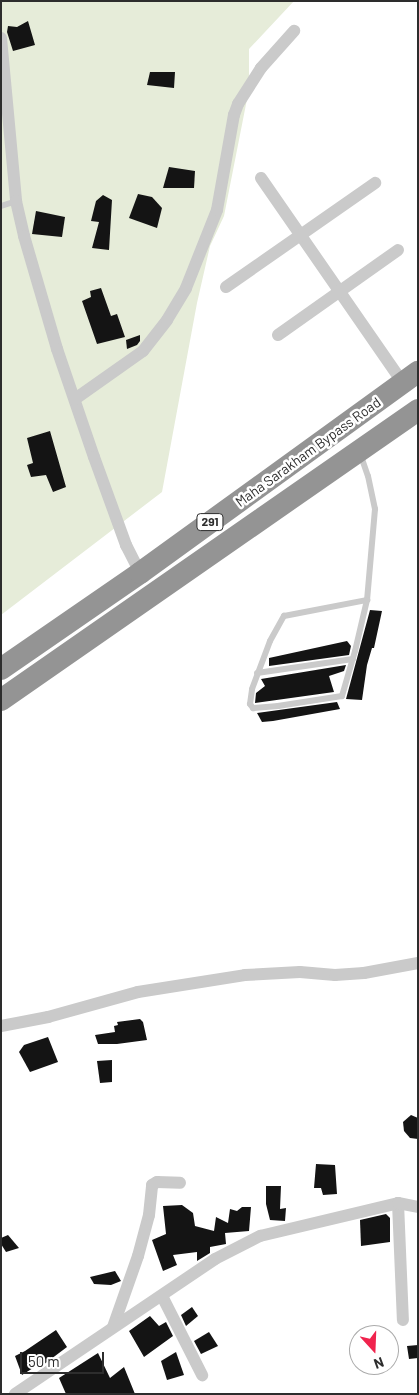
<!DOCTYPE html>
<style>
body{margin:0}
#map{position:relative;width:419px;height:1395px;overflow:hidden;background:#fff;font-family:Barlow,sans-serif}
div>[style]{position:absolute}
.green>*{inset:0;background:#e6ecd9}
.building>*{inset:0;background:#141414}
.lane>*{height:6px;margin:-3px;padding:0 3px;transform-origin:3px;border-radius:3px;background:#cacaca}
.street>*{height:12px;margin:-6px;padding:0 6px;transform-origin:6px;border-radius:6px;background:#cacaca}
.highway>*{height:22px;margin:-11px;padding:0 11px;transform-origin:11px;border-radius:11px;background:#949494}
span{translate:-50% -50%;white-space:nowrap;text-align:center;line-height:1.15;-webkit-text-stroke:5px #fff;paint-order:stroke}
.shield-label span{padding:1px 4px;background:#fff;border:1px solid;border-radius:4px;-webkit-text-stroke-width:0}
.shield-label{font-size:12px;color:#2d2d2d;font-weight:700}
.street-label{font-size:14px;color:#2d2d2d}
.frame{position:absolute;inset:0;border:2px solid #2d2d2d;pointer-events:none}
.north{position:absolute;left:349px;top:1325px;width:50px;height:50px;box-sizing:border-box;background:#fff;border:1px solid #ababab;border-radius:50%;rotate:160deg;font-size:14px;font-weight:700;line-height:20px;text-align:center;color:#2d2d2d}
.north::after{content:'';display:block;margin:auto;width:18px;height:22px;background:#f0234d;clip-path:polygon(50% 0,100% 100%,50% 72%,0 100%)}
.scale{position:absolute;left:20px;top:1352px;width:84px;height:22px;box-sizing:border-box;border:2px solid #2d2d2d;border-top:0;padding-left:6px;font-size:15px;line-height:18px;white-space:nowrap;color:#2d2d2d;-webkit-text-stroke:4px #fff;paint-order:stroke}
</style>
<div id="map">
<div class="green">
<div style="clip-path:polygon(1px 1px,294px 1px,249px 49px,249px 89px,224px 216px,210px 246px,197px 303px,162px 492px,1px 615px)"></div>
</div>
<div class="building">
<div style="clip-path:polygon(28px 21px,35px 45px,13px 51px,7px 32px,8px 26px,17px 27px)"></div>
<div style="clip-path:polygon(150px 72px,175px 72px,174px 88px,147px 85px)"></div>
<div style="clip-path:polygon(169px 167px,195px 171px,194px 188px,163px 188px)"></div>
<div style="clip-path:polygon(138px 194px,152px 197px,162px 208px,157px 228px,129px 218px)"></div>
<div style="clip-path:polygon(103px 195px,112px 200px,109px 250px,92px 248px,99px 222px,91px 221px,96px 201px)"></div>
<div style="clip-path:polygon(36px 211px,65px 217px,62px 237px,32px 234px)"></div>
<div style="clip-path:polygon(101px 288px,111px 316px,117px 314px,125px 337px,97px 344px,82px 301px,91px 297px,90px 291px)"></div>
<div style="clip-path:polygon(140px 335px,140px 341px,137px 345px,127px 349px,126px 340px)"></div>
<div style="clip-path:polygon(50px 431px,66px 487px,53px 492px,46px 475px,31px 477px,27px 465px,33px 463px,27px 438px)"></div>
<div style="clip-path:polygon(370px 610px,382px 611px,374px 648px,372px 648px,367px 665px,362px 700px,346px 699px)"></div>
<div style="clip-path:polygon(347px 641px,351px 646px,349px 655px,269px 666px,269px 658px)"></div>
<div style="clip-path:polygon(346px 665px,344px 671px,329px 676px,334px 692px,255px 703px,256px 693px,265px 686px,261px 679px)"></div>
<div style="clip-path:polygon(337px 702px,340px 709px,273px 721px,262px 722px,257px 713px)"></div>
<div style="clip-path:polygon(140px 1019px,143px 1022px,147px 1040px,117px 1044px,98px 1044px,95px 1035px,115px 1032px,114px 1026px,118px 1025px,117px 1022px)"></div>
<div style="clip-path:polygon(48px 1037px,58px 1062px,30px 1072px,19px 1052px,24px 1045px)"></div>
<div style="clip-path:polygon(112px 1060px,112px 1082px,100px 1083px,97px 1061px)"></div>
<div style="clip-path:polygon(411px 1115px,418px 1118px,418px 1139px,410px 1138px,404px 1131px,403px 1122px)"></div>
<div style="clip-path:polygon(316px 1164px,335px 1165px,337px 1194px,323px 1195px,321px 1188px,314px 1188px)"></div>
<div style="clip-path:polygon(266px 1186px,281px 1186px,280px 1209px,286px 1208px,285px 1221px,270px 1220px,266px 1204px)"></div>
<div style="clip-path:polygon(182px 1205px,193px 1213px,195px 1226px,214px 1231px,216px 1217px,228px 1223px,230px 1209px,237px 1211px,242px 1207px,251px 1207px,249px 1231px,225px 1233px,226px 1244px,210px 1247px,210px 1253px,197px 1261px,197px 1252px,173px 1255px,177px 1265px,163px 1271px,152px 1240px,166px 1234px,163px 1206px)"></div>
<div style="clip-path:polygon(386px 1214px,390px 1218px,390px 1242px,361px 1246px,360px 1220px)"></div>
<div style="clip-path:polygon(8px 1235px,19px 1248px,6px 1252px,1px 1244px,1px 1238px)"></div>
<div style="clip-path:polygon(115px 1271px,121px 1281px,111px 1285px,94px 1284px,90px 1277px)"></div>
<div style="clip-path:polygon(192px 1307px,198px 1316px,186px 1326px,181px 1315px)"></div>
<div style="clip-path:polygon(150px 1316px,159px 1326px,166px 1322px,173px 1336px,144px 1357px,129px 1331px)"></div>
<div style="clip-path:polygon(56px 1330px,67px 1347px,43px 1365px,41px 1363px,22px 1375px,15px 1356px,25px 1351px)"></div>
<div style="clip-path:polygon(209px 1332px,218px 1346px,201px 1354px,194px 1341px)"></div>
<div style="clip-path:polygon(418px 1345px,418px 1358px,409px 1359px,407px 1346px)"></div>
<div style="clip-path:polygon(176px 1352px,184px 1375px,167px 1380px,161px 1361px)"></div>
<div style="clip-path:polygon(98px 1353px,110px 1378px,124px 1367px,135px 1394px,66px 1394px,59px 1378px)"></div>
</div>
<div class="lane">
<div style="left:1px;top:206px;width:16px;rotate:-18deg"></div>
<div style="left:361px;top:456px;width:21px;rotate:71deg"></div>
<div style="left:368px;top:476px;width:34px;rotate:78deg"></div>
<div style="left:375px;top:509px;width:91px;rotate:95deg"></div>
<div style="left:367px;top:600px;width:52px;rotate:103.2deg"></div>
<div style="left:355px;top:651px;width:47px;rotate:106.1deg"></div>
<div style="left:342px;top:696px;width:65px;rotate:171.1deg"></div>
<div style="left:278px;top:706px;width:25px;rotate:175deg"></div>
<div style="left:253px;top:708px;width:5px;rotate:-127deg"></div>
<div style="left:250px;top:704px;width:15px;rotate:-82deg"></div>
<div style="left:252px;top:689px;width:51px;rotate:-69.4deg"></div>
<div style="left:270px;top:641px;width:29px;rotate:-61deg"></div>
<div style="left:284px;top:616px;width:85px;rotate:-10.9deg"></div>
<div style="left:257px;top:673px;width:97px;rotate:-8.3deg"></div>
</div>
<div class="street">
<div style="left:1px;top:38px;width:164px;rotate:84.7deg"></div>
<div style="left:16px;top:201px;width:36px;rotate:77deg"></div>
<div style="left:24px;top:236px;width:118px;rotate:73.7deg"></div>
<div style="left:57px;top:349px;width:114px;rotate:71.1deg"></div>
<div style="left:94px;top:457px;width:94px;rotate:70deg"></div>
<div style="left:126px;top:545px;width:31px;rotate:63deg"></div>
<div style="left:261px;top:178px;width:249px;rotate:55.3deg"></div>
<div style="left:226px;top:287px;width:182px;rotate:-34.9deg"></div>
<div style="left:278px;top:335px;width:147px;rotate:-35.3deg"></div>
<div style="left:75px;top:399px;width:83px;rotate:-35.2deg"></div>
<div style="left:143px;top:351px;width:39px;rotate:-52deg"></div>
<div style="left:167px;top:320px;width:37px;rotate:-59deg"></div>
<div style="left:186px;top:288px;width:84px;rotate:-68.3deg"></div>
<div style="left:217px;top:210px;width:97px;rotate:-79.9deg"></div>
<div style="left:234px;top:115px;width:12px;rotate:-70deg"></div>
<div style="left:238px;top:104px;width:43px;rotate:-57.4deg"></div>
<div style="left:261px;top:68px;width:50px;rotate:-48.3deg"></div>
<div style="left:1px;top:1026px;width:48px;rotate:-10.8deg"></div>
<div style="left:48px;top:1017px;width:93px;rotate:-15.5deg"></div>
<div style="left:138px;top:992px;width:108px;rotate:-9deg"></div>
<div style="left:245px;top:975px;width:55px;rotate:-3.1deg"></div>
<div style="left:300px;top:972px;width:35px;rotate:5deg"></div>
<div style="left:335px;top:975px;width:29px;rotate:-4deg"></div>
<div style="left:364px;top:973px;width:55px;rotate:-10.5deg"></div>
<div style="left:398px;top:1203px;width:117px;rotate:87.6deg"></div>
<div style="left:162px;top:1296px;width:89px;rotate:63.1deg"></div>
<div style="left:113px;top:1327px;width:75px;rotate:-70.6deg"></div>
<div style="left:138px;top:1256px;width:42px;rotate:-75deg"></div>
<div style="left:149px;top:1215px;width:30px;rotate:-84deg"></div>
<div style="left:152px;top:1185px;width:6px;rotate:-31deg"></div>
<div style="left:157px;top:1182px;width:23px;rotate:2deg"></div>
<div style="left:15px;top:1394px;width:241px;rotate:-34deg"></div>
<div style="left:215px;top:1259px;width:51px;rotate:-27.1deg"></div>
<div style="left:260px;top:1236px;width:142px;rotate:-13.4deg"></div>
<div style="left:398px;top:1203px;width:20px;rotate:11deg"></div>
</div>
<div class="highway">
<div style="left:1px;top:669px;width:169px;rotate:-34.6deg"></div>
<div style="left:140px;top:573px;width:343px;rotate:-35.9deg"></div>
<div style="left:1px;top:700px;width:508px;rotate:-34.82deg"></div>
</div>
<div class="shield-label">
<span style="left:210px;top:522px">291</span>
</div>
<div class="street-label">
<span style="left:308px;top:452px;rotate:-36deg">Maha Sarakham Bypass Road</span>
</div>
<div class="frame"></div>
<div class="north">N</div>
<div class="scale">50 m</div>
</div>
